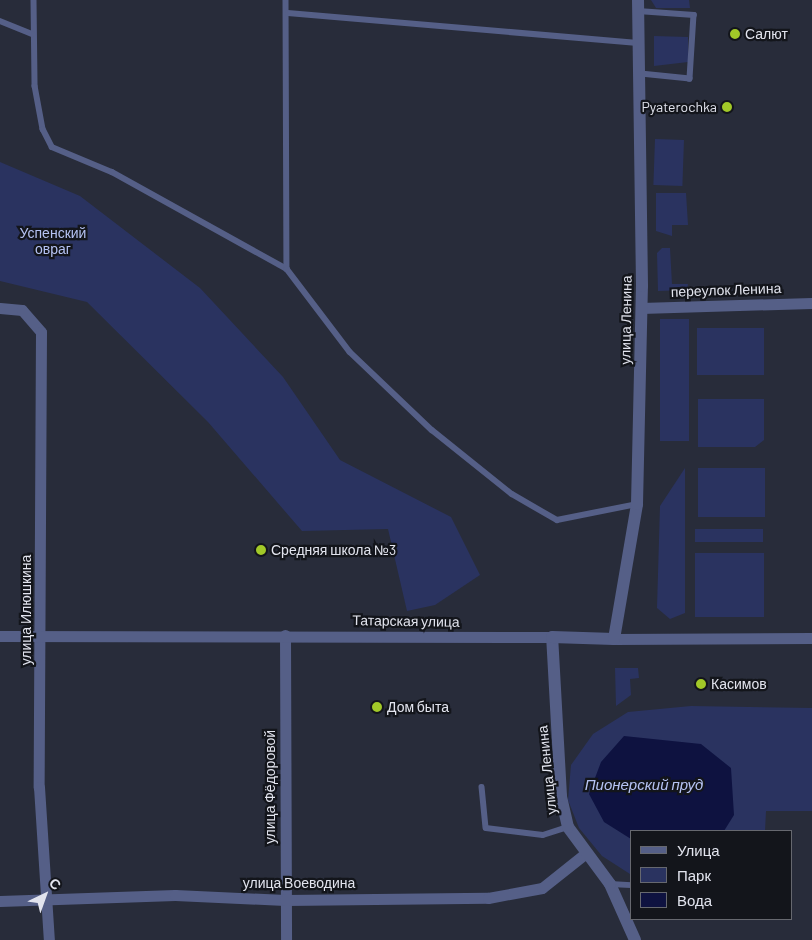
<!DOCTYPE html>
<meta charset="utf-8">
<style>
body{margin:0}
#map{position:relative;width:812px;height:940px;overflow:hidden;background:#282c3a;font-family:Barlow,sans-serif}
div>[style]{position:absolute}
.green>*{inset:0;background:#2a3360;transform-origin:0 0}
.water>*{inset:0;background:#0e1240}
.service>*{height:5.5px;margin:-2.75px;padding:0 2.75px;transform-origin:2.75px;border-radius:2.75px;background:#555f87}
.minor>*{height:11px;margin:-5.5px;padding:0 5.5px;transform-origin:5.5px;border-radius:5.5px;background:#555f87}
.tertiary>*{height:12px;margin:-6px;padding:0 6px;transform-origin:6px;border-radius:6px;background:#555f87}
.dots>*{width:14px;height:14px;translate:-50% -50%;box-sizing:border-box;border:2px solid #13151b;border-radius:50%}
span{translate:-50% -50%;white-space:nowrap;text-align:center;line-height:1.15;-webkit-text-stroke:4.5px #13151b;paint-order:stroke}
.poi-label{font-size:14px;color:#e2e4ee}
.left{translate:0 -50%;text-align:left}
.right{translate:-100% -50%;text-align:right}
.park-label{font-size:14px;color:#b5c2f2}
.street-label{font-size:14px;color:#e2e4ee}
.water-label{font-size:15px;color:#b6c3f3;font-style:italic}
.legend{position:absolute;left:630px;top:830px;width:162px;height:90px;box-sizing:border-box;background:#13151b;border:1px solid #66686f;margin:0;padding:6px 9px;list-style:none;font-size:15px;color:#e2e4ee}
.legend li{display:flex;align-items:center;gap:10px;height:25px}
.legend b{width:25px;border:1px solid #66686f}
.north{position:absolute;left:20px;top:870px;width:50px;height:50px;-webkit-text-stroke:4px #13151b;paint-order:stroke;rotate:42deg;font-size:14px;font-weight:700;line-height:20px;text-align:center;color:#e2e4ee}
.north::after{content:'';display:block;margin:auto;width:18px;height:22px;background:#e2e4ee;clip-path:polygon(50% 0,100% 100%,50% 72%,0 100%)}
</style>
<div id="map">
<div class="green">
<div style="clip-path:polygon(651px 0,689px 0,690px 8px,656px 8px)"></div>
<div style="clip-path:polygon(654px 36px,688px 37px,688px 62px,654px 66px)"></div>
<div style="left:655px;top:139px;width:29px;height:46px;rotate:2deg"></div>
<div style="clip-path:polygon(0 162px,80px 196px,200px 288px,283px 377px,340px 460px,451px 517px,480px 575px,435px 605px,407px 611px,388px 529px,302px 531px,208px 422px,87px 302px,0 281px)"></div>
<div style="clip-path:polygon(656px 193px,686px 193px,688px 225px,672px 225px,672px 236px,656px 231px)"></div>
<div style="clip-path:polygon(662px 248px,670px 248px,672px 284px,688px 284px,687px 290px,658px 291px,657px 253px)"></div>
<div style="left:660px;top:319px;width:29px;height:122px"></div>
<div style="left:697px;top:328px;width:67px;height:47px"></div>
<div style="clip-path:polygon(698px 399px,764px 399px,764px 440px,755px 447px,698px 447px)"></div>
<div style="clip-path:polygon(685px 468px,685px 613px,670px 619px,657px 608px,660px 506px)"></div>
<div style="left:698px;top:468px;width:67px;height:49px"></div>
<div style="left:763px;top:529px;width:13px;height:68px;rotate:90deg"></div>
<div style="left:695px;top:553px;width:69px;height:64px"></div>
<div style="clip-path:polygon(615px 668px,638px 668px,639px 678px,630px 679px,631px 695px,616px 706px)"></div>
<div style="clip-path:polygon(691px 706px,812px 708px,812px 811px,766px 811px,765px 831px,631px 831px,630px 874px,602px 856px,579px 828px,568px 800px,571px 765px,593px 734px,628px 712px)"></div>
</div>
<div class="water">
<div style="clip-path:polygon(624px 736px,701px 744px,731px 768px,734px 815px,724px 831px,631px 831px,631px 839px,604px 822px,589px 794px,601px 762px)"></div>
</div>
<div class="service">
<div style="left:34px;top:0;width:86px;rotate:89.3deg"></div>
<div style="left:35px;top:86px;width:44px;rotate:79.5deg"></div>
<div style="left:43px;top:129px;width:20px;rotate:63deg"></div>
<div style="left:52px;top:147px;width:65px;rotate:22.6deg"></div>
<div style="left:112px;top:172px;width:200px;rotate:29deg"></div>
<div style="left:286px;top:0;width:269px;rotate:89.8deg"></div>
<div style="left:287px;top:269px;width:104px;rotate:52.8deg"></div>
<div style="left:350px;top:352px;width:113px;rotate:43.6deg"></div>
<div style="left:432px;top:430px;width:102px;rotate:38.7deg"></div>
<div style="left:512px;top:494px;width:52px;rotate:30deg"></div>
<div style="left:557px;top:520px;width:82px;rotate:-11.3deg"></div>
<div style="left:638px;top:11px;width:56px;rotate:4.1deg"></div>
<div style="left:694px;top:15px;width:64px;rotate:93.6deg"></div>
<div style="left:690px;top:79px;width:49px;rotate:-174.2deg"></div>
<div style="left:288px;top:13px;width:351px;rotate:4.9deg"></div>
<div style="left:0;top:21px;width:35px;rotate:22deg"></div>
<div style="left:482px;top:787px;width:41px;rotate:84.4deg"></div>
<div style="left:486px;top:828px;width:57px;rotate:7deg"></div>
<div style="left:543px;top:835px;width:26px;rotate:-18deg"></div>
<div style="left:610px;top:884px;width:21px;rotate:3deg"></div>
</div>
<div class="minor">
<div style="left:0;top:308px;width:22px;rotate:5deg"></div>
<div style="left:22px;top:310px;width:29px;rotate:49deg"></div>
<div style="left:41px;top:332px;width:455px;rotate:90.3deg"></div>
<div style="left:39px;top:787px;width:153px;rotate:86.3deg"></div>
<div style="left:641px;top:308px;width:171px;rotate:-1.7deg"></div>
<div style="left:285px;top:635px;width:305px;rotate:89.8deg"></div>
<div style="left:0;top:636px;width:552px;rotate:0.1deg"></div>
<div style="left:614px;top:639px;width:198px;rotate:-0.3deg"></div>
<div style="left:0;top:901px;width:175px;rotate:-2deg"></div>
<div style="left:175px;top:895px;width:110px;rotate:2.6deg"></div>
<div style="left:285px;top:900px;width:203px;rotate:-0.6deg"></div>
<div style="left:488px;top:898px;width:55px;rotate:-10.5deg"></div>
<div style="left:542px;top:888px;width:56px;rotate:-38.5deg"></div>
</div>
<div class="tertiary">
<div style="left:635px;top:940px;width:61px;rotate:-114.1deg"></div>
<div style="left:610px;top:884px;width:71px;rotate:-126.4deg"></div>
<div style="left:568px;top:827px;width:32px;rotate:-103deg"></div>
<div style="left:561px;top:796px;width:159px;rotate:-93.2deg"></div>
<div style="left:552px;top:637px;width:62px;rotate:1.8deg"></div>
<div style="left:614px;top:639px;width:137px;rotate:-80.3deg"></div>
<div style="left:637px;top:504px;width:218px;rotate:-88.7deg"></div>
<div style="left:642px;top:286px;width:286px;rotate:-90.8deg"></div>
</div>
<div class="dots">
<div style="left:735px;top:34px;background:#a2c928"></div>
<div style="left:727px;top:107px;background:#a2c928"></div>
<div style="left:261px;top:550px;background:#a2c928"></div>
<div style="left:701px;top:684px;background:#a2c928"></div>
<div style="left:377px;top:707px;background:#a2c928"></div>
</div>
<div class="poi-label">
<span class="left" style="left:745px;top:34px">Салют</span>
<span class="right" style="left:717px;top:107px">Pyaterochka</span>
<span class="left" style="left:271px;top:550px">Средняя школа №3</span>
<span class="left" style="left:711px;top:684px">Касимов</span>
<span class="left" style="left:387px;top:707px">Дом быта</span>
</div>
<div class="park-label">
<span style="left:53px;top:241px">Успенский<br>овраг</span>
</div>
<div class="street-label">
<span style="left:726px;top:290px;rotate:-2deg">переулок Ленина</span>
<span style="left:626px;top:320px;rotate:-89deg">улица Ленина</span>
<span style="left:26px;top:610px;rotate:-90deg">улица Илюшкина</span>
<span style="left:406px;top:621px;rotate:1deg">Татарская улица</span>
<span style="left:547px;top:770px;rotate:-96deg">улица Ленина</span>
<span style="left:270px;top:787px;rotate:-90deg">улица Фёдоровой</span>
<span style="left:299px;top:883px">улица Воеводина</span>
</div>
<div class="water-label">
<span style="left:644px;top:785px">Пионерский пруд</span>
</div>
<ul class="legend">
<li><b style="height:6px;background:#555f87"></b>Улица</li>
<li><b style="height:14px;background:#2a3360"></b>Парк</li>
<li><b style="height:14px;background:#0e1240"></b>Вода</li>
</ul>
<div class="north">С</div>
</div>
